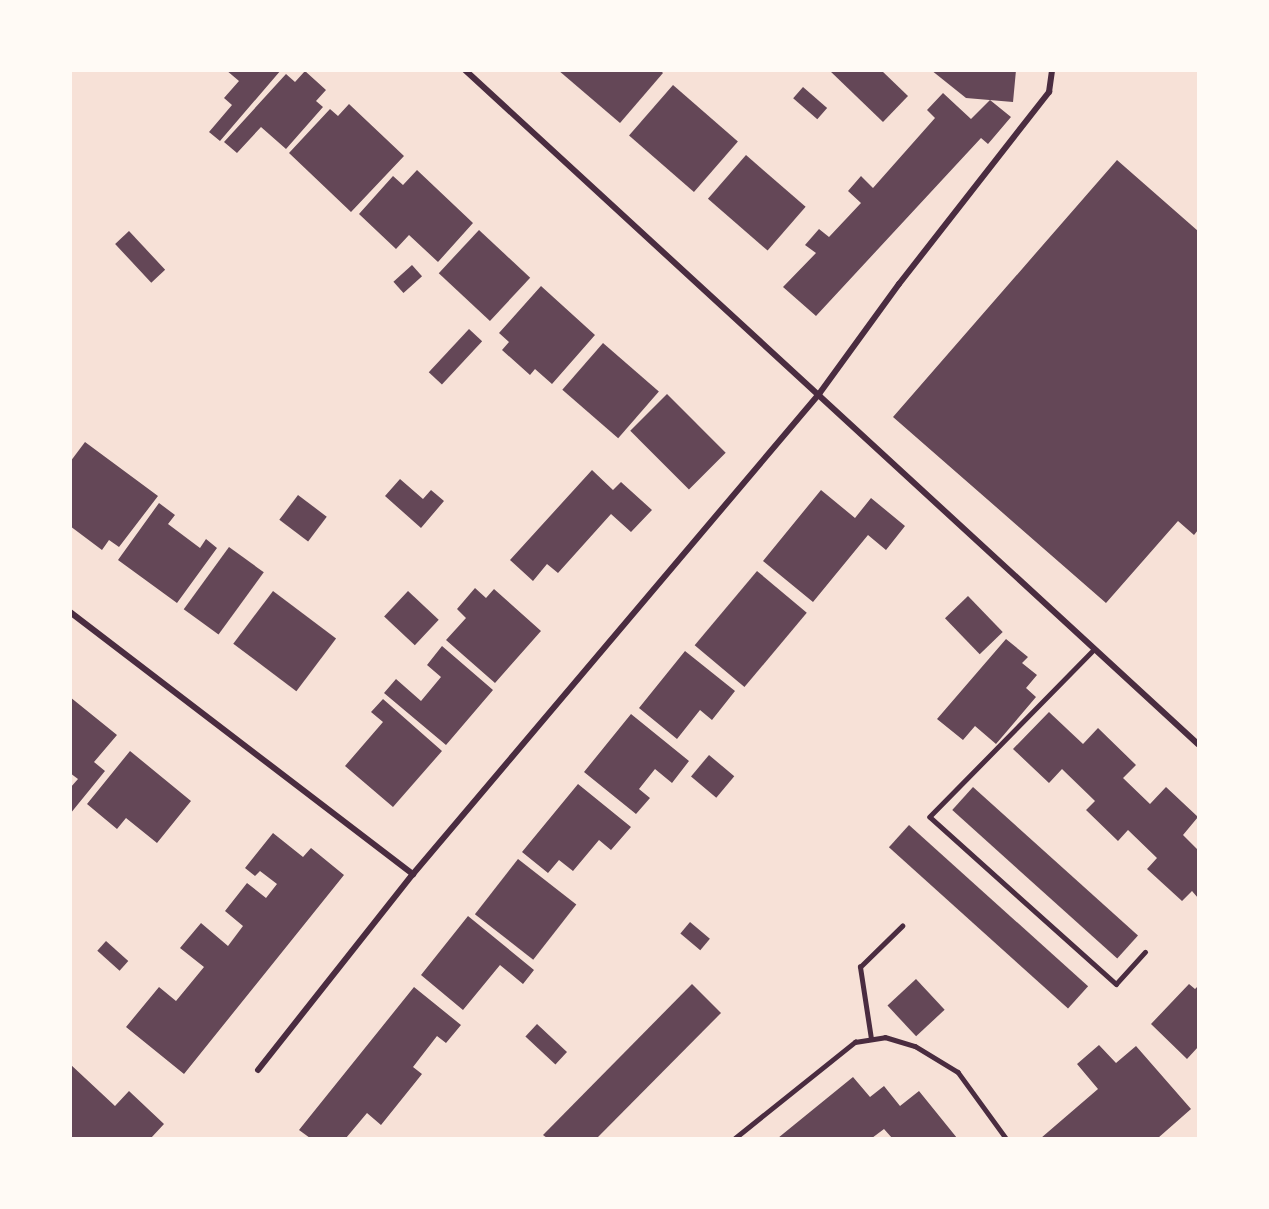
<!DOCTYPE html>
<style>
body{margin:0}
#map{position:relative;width:1269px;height:1209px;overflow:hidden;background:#f7e1d7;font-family:Figtree,sans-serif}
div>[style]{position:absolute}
.building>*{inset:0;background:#644757;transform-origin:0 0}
.service>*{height:4.5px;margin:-2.25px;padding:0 2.25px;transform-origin:2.25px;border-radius:2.25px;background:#4a2c40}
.minor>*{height:6px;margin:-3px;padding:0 3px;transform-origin:3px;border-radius:3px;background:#4a2c40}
span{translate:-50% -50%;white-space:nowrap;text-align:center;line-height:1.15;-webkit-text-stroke:4.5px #fffaf5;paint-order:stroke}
.frame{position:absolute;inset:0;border:72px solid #fffaf5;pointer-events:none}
</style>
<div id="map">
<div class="building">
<div style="clip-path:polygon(226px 70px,281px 70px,220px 141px,209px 132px,232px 105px,224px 98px,239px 81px)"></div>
<div style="clip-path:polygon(558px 70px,660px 70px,663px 73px,620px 123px)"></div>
<div style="clip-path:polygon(829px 70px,881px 70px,908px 96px,883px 122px)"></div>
<div style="clip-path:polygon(931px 70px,1016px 70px,1013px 102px,966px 98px)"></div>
<div style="clip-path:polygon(305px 71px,326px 90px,316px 101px,323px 107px,286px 149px,261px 127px,237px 153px,224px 142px,286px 74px,295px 82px)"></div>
<div style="left:673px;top:85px;width:86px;height:67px;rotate:41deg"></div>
<div style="left:803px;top:87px;width:32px;height:15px;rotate:41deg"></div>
<div style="clip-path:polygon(943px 93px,971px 119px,990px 100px,1011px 117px,988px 144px,981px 138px,816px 316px,783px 287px,816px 253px,805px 245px,819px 229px,829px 237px,861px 203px,848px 191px,861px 176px,873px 188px,935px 118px,927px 110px)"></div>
<div style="clip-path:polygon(349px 104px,404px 156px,351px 212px,289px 153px,330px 109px,338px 116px)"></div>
<div style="left:746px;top:155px;width:79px;height:58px;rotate:41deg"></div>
<div style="clip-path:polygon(1117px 160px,1198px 231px,1198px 530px,1194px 535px,1178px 521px,1106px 603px,893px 417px)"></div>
<div style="clip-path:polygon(417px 170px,473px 223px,438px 262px,409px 235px,396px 249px,359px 214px,393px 176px,403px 185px)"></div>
<div style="left:479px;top:230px;width:70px;height:59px;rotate:43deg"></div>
<div style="left:129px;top:231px;width:53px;height:19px;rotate:47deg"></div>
<div style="left:412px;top:265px;width:15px;height:25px;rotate:48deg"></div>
<div style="clip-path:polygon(541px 286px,595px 335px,552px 384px,535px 369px,530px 375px,502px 350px,509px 342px,499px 333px)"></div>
<div style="left:469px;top:329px;width:18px;height:59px;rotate:43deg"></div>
<div style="left:603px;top:343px;width:74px;height:62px;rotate:41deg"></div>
<div style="left:667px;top:394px;width:83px;height:52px;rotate:45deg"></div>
<div style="clip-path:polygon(85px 442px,158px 496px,119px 547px,109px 540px,102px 550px,70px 526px,70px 462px)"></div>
<div style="clip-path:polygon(592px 470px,613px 490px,621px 482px,652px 510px,631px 532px,611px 514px,558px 573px,547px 564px,533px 581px,510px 560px)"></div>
<div style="clip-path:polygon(400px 479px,423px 499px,431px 490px,444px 501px,421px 528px,385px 496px)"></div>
<div style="clip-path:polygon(821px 490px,855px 518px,871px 498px,905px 526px,886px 550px,868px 535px,813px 602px,763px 561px)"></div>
<div style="left:298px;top:495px;width:36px;height:31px;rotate:37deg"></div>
<div style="clip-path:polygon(159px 503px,175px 515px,168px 524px,200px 548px,206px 539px,217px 548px,177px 603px,118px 560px)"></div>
<div style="left:229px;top:547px;width:43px;height:77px;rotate:36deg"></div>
<div style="left:757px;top:571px;width:65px;height:97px;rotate:40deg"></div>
<div style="clip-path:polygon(475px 588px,486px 598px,494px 589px,541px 631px,495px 683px,446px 640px,466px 618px,457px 609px)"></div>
<div style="left:273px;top:591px;width:79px;height:66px;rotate:37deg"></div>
<div style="left:408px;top:591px;width:42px;height:35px;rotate:43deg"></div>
<div style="left:968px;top:596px;width:50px;height:32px;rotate:46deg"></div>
<div style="clip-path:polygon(1006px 639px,1028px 657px,1022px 663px,1037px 675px,1026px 688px,1036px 697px,996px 744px,975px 726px,963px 740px,937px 719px)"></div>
<div style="clip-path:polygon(442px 646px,493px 690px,446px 745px,384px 693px,396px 679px,421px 701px,441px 677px,427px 665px)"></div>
<div style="clip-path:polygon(685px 651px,735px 691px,712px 720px,700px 710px,677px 739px,639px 708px)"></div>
<div style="clip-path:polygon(70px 697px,117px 735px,94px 762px,105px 771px,70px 814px,70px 788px,78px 779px,70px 773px)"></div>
<div style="clip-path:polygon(383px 699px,442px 751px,393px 807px,345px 766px,383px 722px,371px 712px)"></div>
<div style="clip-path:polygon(1049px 712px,1083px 744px,1098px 728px,1136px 765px,1123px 778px,1150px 804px,1166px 787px,1198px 817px,1183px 835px,1198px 850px,1198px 898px,1192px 891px,1182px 901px,1147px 869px,1157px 858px,1128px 830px,1118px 841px,1086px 810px,1095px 801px,1062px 769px,1049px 783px,1013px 749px)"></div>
<div style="clip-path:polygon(631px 714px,689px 761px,672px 783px,655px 769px,639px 789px,650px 798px,636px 814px,584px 772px)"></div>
<div style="clip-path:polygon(130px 751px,191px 801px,157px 843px,126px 818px,117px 829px,87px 804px)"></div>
<div style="left:709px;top:755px;width:33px;height:28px;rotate:40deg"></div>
<div style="clip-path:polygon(578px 784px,631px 827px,611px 850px,599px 840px,573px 871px,559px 860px,548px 873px,522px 852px)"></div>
<div style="left:973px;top:787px;width:222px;height:31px;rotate:42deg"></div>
<div style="left:909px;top:825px;width:241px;height:30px;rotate:42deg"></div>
<div style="clip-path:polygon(273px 833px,303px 857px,311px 848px,344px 875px,184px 1074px,126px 1027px,159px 987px,176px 1001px,204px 967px,180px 948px,201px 923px,228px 946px,243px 926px,225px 911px,247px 883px,266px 898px,277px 884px,260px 871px,255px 876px,245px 868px)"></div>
<div style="left:518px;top:859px;width:74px;height:70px;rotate:38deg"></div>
<div style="clip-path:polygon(468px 916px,534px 970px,523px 984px,500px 965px,463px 1010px,421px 975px)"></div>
<div style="left:690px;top:922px;width:26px;height:15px;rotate:40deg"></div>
<div style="left:106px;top:941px;width:30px;height:13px;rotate:42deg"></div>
<div style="left:916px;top:979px;width:42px;height:39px;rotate:47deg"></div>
<div style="clip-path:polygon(692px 984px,721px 1013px,597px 1138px,547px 1138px,543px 1135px)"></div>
<div style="clip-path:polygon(1189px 984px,1195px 989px,1198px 986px,1198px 1047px,1187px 1059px,1151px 1024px)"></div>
<div style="clip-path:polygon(414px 987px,461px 1025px,446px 1043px,437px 1036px,413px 1067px,422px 1074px,381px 1125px,367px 1113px,346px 1138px,310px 1138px,299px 1130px)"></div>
<div style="left:537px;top:1024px;width:41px;height:17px;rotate:43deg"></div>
<div style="clip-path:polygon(1099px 1045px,1116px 1063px,1136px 1046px,1191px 1109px,1158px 1138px,1041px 1138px,1098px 1089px,1077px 1064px)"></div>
<div style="clip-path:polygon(70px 1064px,115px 1106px,129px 1091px,164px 1124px,151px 1138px,70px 1138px)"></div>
<div style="clip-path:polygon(853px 1077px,870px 1097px,884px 1086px,900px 1106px,919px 1091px,957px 1138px,892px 1138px,884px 1129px,872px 1138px,778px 1138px)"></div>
</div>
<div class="service">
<div style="left:1094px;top:650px;width:234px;rotate:134.5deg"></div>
<div style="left:930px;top:817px;width:250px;rotate:41.9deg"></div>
<div style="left:1116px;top:984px;width:43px;rotate:-47.8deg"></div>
<div style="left:871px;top:1039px;width:73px;rotate:-98.7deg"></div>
<div style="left:860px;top:967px;width:59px;rotate:-44.3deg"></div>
<div style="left:735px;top:1138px;width:154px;rotate:-38.7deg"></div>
<div style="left:855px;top:1042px;width:30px;rotate:-9deg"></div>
<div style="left:885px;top:1037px;width:31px;rotate:17deg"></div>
<div style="left:915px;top:1046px;width:50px;rotate:31.2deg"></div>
<div style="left:958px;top:1072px;width:82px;rotate:54deg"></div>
</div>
<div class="minor">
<div style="left:465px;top:70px;width:996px;rotate:42.6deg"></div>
<div style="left:70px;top:612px;width:432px;rotate:37.4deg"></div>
<div style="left:258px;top:1070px;width:250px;rotate:-51.7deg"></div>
<div style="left:413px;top:874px;width:629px;rotate:-49.77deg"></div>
<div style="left:819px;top:394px;width:136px;rotate:-54deg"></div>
<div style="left:899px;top:284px;width:244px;rotate:-52deg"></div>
<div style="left:1049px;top:92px;width:22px;rotate:-82deg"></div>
</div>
<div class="frame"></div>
</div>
